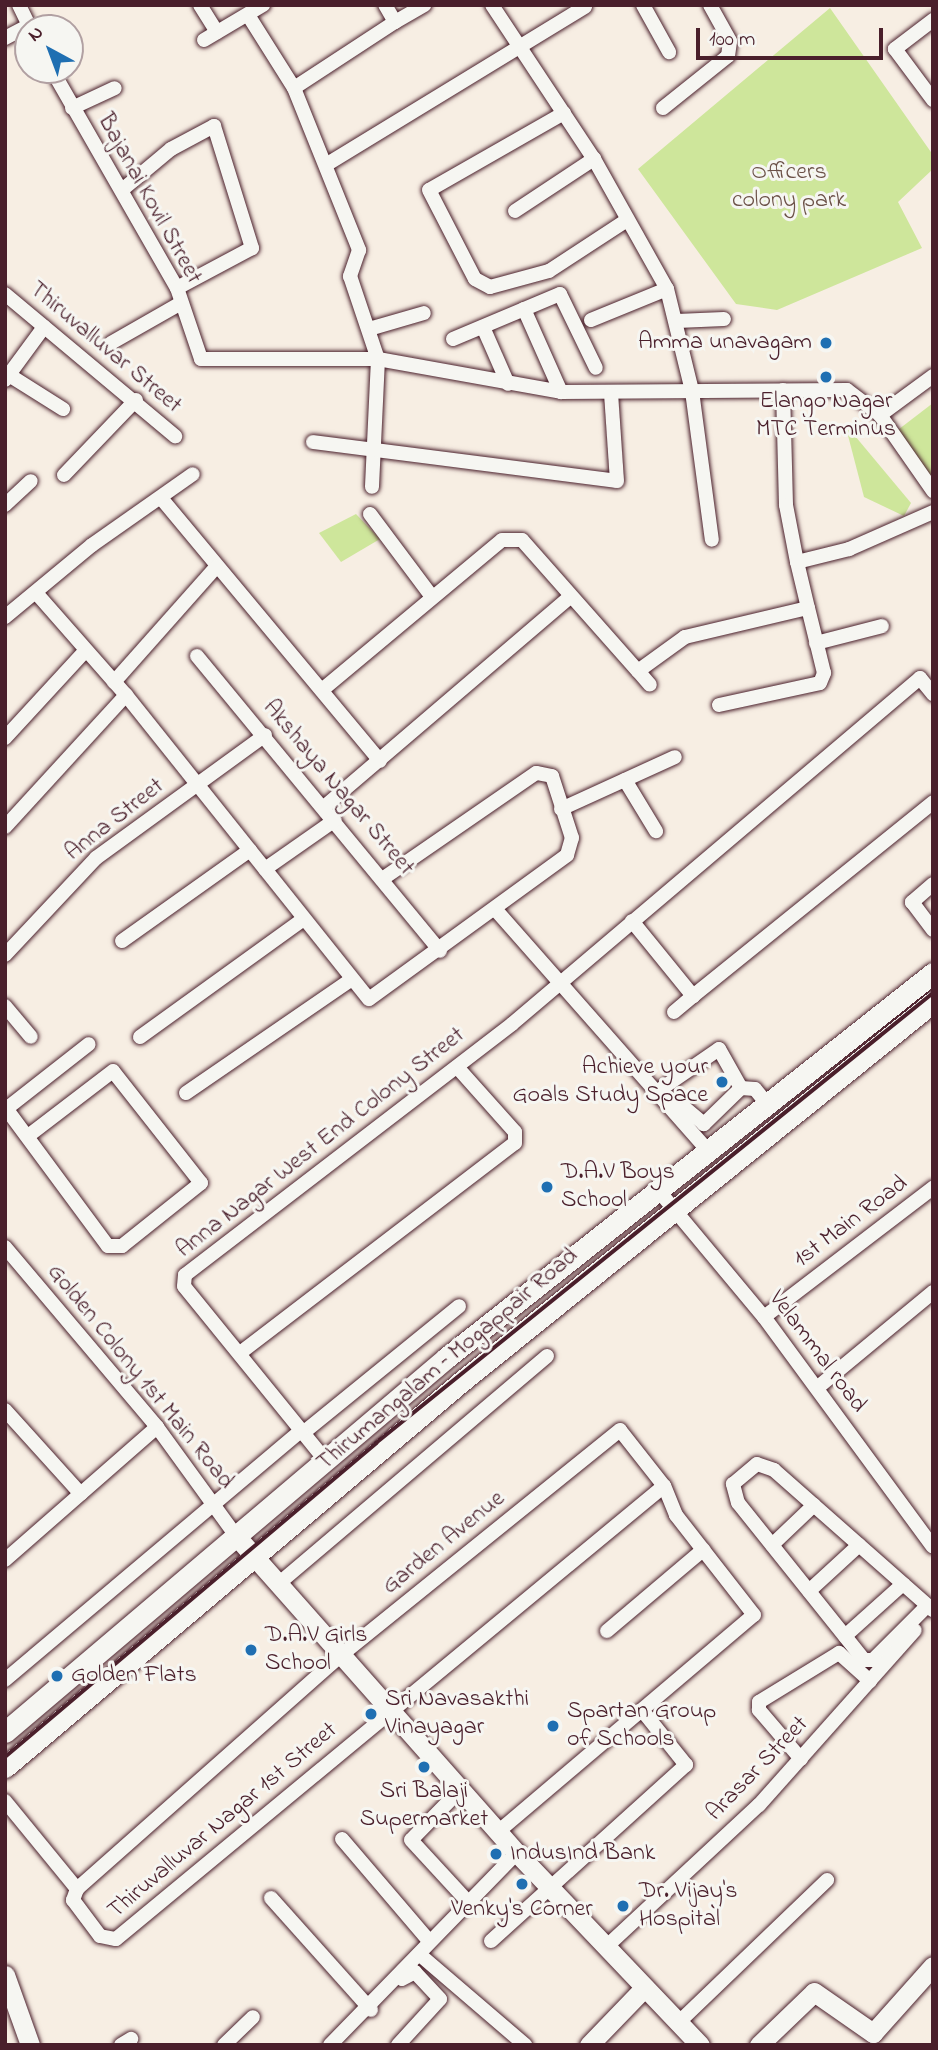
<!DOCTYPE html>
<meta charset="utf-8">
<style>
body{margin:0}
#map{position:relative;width:938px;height:2050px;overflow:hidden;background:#f7eee3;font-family:"Indie Flower",sans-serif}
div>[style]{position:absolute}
.green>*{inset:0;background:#cee69b}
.roads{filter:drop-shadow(0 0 2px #4a1f2b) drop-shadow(0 0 2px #4a1f2b)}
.street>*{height:14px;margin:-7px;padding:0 7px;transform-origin:7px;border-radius:7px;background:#f6f6f2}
.secondary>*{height:19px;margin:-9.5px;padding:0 9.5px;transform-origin:9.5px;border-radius:9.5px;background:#f6f6f2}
.primary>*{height:21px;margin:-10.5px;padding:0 10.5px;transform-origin:10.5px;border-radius:10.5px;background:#f6f6f2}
.rail>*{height:3.5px;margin:-1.75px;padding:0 1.75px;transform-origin:1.75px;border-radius:1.75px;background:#4a1f2b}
.dots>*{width:19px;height:19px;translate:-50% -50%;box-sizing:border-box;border:4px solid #f6f6f2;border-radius:50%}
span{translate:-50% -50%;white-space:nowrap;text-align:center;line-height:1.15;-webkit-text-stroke:6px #f6f6f2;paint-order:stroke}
.park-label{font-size:24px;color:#6b5147}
.street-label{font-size:24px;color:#4a1f2b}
.poi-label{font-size:24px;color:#4a1f2b}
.right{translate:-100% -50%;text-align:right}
.left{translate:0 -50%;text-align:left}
.frame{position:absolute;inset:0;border:7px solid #4a1f2b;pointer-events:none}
.north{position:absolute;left:14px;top:14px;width:70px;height:70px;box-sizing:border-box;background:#f6f6f2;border:2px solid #b1a0a2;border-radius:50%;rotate:319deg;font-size:19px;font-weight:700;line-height:28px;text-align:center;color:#4a1f2b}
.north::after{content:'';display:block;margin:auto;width:24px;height:32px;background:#1f6fb2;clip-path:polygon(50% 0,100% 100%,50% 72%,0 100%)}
.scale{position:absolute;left:696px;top:28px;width:187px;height:32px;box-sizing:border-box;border:4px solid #4a1f2b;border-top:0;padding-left:9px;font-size:21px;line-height:24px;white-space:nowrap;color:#4a1f2b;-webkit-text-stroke:5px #f6f6f2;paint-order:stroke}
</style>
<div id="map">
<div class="green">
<div style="clip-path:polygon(830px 8px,933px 155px,933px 169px,898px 202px,922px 248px,777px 310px,736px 304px,638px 169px)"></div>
<div style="clip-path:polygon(933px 403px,933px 480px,890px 436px)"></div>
<div style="clip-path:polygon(845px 424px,911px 503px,904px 516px,864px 497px)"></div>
<div style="clip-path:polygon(356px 514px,380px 539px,341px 562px,319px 533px)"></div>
</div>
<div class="roads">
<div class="street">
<div style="left:19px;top:5px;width:25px;rotate:64deg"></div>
<div style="left:200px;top:5px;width:32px;rotate:58deg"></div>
<div style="left:492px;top:5px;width:185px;rotate:56.5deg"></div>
<div style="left:594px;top:159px;width:149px;rotate:60.7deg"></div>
<div style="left:667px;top:289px;width:105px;rotate:76.2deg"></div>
<div style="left:692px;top:391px;width:150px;rotate:82.4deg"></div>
<div style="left:643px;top:5px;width:54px;rotate:61deg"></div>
<div style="left:248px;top:15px;width:86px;rotate:57.8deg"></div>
<div style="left:294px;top:88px;width:175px;rotate:68.1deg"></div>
<div style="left:359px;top:250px;width:28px;rotate:109deg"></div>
<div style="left:350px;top:276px;width:88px;rotate:71.4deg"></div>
<div style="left:378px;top:359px;width:128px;rotate:92.7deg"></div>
<div style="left:933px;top:20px;width:48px;rotate:142.7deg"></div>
<div style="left:895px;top:49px;width:64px;rotate:53.3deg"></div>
<div style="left:395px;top:22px;width:34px;rotate:-30deg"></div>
<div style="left:5px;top:38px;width:27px;rotate:-28deg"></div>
<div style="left:204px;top:40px;width:69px;rotate:-30.7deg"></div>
<div style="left:52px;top:70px;width:251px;rotate:60.2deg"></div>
<div style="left:177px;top:288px;width:75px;rotate:71.3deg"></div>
<div style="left:201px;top:359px;width:177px"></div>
<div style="left:378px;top:359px;width:186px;rotate:10.2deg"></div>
<div style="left:561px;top:392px;width:286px;rotate:-0.4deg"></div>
<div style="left:847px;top:390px;width:41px;rotate:37.1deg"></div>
<div style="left:880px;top:415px;width:93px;rotate:55.1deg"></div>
<div style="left:294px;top:88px;width:121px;rotate:-33.2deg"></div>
<div style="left:395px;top:22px;width:20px;rotate:-120deg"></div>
<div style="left:72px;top:108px;width:47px;rotate:-24.9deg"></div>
<div style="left:663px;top:108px;width:83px;rotate:-38.7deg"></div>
<div style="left:728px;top:56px;width:15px;rotate:-82deg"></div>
<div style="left:730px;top:41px;width:41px;rotate:-119.1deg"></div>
<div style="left:564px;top:113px;width:155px;rotate:150.3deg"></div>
<div style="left:429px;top:190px;width:100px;rotate:62.7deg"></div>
<div style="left:475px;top:279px;width:17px;rotate:28deg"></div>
<div style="left:490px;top:287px;width:61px;rotate:-15.2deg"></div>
<div style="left:549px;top:271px;width:93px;rotate:-33.2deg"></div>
<div style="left:329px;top:163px;width:300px;rotate:-31.4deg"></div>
<div style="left:122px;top:190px;width:64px;rotate:-39.9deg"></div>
<div style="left:171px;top:149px;width:49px;rotate:-28.1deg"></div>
<div style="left:214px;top:126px;width:128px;rotate:72.7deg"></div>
<div style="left:252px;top:248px;width:85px;rotate:151.9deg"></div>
<div style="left:515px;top:211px;width:95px;rotate:-33.4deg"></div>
<div style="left:5px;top:294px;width:222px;rotate:39.9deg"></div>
<div style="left:524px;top:309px;width:91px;rotate:66deg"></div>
<div style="left:591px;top:320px;width:82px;rotate:-22.2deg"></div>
<div style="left:677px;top:321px;width:47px;rotate:-2.4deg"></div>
<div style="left:483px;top:327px;width:62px;rotate:66.3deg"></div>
<div style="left:369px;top:329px;width:57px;rotate:-16.2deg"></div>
<div style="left:453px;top:339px;width:116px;rotate:-22.8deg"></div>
<div style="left:560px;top:294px;width:82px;rotate:64.1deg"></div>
<div style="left:111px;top:343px;width:81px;rotate:-29.7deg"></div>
<div style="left:9px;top:375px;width:64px;rotate:32.2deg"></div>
<div style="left:5px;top:380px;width:66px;rotate:-53.7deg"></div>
<div style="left:783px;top:390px;width:115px;rotate:88.5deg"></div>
<div style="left:786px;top:505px;width:58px;rotate:79.1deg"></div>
<div style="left:880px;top:415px;width:66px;rotate:-36.3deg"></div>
<div style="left:313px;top:442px;width:306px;rotate:7.3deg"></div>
<div style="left:617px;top:481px;width:87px;rotate:-93.9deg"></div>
<div style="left:64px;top:475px;width:104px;rotate:-46.2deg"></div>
<div style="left:161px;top:498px;width:342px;rotate:50.2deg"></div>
<div style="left:5px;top:505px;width:35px;rotate:-43deg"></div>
<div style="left:370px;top:514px;width:104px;rotate:53.2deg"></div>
<div style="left:38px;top:595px;width:133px;rotate:48.7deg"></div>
<div style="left:126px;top:695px;width:389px;rotate:51.4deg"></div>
<div style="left:369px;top:999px;width:245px;rotate:-36deg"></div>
<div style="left:567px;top:855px;width:18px;rotate:-74deg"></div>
<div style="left:572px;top:838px;width:65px;rotate:-107.9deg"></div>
<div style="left:552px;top:776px;width:16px;rotate:-169deg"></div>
<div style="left:536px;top:773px;width:185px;rotate:145.4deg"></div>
<div style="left:5px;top:617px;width:113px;rotate:-39.6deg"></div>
<div style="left:92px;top:545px;width:123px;rotate:-35.1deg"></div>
<div style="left:816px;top:643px;width:68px;rotate:-14.4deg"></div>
<div style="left:197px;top:656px;width:382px;rotate:50.5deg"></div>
<div style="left:638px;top:671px;width:18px;rotate:49deg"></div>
<div style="left:114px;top:682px;width:154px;rotate:-48.4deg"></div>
<div style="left:322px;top:690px;width:234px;rotate:-39.8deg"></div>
<div style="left:502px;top:540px;width:20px"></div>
<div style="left:522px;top:540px;width:175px;rotate:48.5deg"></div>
<div style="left:638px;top:671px;width:58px;rotate:-35.9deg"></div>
<div style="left:685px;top:637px;width:126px;rotate:-13.3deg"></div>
<div style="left:808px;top:608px;width:47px;rotate:-103.4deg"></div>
<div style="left:797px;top:562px;width:54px;rotate:-14deg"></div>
<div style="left:849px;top:549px;width:92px;rotate:-23.8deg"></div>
<div style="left:719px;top:705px;width:103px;rotate:-12.3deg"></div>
<div style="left:820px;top:683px;width:11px;rotate:-68deg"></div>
<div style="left:824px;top:673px;width:67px;rotate:-103.8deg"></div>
<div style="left:5px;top:738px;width:118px;rotate:-47.4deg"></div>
<div style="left:625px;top:780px;width:60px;rotate:58.7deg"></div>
<div style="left:324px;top:807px;width:322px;rotate:-40.5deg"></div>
<div style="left:561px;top:809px;width:125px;rotate:-24.5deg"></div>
<div style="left:5px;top:827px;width:179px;rotate:-47.5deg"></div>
<div style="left:265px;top:869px;width:85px;rotate:-35deg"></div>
<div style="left:933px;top:884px;width:28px;rotate:139deg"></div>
<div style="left:912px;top:902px;width:35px;rotate:53deg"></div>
<div style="left:495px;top:909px;width:322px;rotate:48.6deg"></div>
<div style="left:632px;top:921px;width:97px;rotate:50.9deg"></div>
<div style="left:693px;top:996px;width:309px;rotate:-38.9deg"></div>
<div style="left:122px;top:941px;width:157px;rotate:-35.4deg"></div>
<div style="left:5px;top:955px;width:133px;rotate:-46.8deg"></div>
<div style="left:96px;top:858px;width:209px;rotate:-36deg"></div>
<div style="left:5px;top:1006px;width:40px;rotate:50deg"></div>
<div style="left:674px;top:1012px;width:25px;rotate:-40deg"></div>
<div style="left:140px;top:1037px;width:200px;rotate:-35.8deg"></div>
<div style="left:741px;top:1088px;width:14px;rotate:4deg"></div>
<div style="left:755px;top:1089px;width:19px;rotate:51deg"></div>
<div style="left:658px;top:1091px;width:74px;rotate:-34.5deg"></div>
<div style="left:719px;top:1049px;width:45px;rotate:60.6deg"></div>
<div style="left:741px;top:1088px;width:52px;rotate:135.8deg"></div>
<div style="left:704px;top:1124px;width:38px;rotate:-140deg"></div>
<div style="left:186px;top:1093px;width:201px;rotate:-34.5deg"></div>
<div style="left:5px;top:1107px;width:173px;rotate:53.5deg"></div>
<div style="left:108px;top:1246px;width:14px"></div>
<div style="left:122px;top:1246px;width:101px;rotate:-38.6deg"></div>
<div style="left:201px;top:1183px;width:142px;rotate:-128.2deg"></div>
<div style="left:113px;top:1071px;width:107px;rotate:142.6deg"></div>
<div style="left:6px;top:1109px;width:105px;rotate:-38.1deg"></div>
<div style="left:658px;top:1190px;width:165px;rotate:50.2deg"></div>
<div style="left:764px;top:1317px;width:285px;rotate:53.7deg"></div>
<div style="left:5px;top:1247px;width:236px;rotate:49.8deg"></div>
<div style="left:157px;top:1427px;width:136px;rotate:54deg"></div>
<div style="left:764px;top:1317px;width:213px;rotate:-37.4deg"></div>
<div style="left:240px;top:1353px;width:346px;rotate:-37.4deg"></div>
<div style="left:515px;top:1143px;width:11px;rotate:-90deg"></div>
<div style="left:515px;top:1132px;width:87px;rotate:-131.7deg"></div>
<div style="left:817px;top:1388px;width:151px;rotate:-39.6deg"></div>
<div style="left:5px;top:1410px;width:113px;rotate:47.9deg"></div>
<div style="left:303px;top:1433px;width:201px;rotate:-39.1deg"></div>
<div style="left:326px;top:1461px;width:225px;rotate:-129.1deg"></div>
<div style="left:184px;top:1286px;width:11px;rotate:-85deg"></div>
<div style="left:185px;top:1275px;width:412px;rotate:-37.5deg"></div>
<div style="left:512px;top:1024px;width:535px;rotate:-40.3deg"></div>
<div style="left:920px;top:678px;width:21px;rotate:51deg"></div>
<div style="left:772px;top:1545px;width:58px;rotate:-43.6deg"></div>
<div style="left:5px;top:1560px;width:202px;rotate:-41.2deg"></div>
<div style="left:277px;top:1585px;width:354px;rotate:-40.3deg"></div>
<div style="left:809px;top:1591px;width:68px;rotate:-42.6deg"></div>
<div style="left:927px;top:1606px;width:76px;rotate:135deg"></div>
<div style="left:873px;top:1660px;width:9px;rotate:180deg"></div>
<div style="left:864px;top:1660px;width:201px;rotate:-128.7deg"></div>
<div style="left:738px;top:1503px;width:20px;rotate:-105deg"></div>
<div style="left:733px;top:1484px;width:31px;rotate:-40deg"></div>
<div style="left:757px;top:1464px;width:18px;rotate:19deg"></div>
<div style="left:774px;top:1470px;width:212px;rotate:41.4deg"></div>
<div style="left:607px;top:1631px;width:126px;rotate:-40.2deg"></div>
<div style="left:845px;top:1636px;width:78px;rotate:-41.9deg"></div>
<div style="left:5px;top:1680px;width:387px;rotate:-40.1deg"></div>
<div style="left:801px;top:1759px;width:65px;rotate:-130.6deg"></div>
<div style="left:759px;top:1710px;width:8px;rotate:-90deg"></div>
<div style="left:759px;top:1702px;width:94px;rotate:-31.5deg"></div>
<div style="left:839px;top:1653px;width:42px;rotate:42.1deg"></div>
<div style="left:461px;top:1789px;width:71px;rotate:134.4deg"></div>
<div style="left:411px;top:1840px;width:84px;rotate:47.4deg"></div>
<div style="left:5px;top:1801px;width:114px;rotate:50.7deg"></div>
<div style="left:499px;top:1831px;width:334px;rotate:-40.3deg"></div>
<div style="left:754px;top:1615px;width:127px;rotate:-128deg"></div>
<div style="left:676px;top:1515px;width:31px;rotate:-112deg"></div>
<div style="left:664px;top:1486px;width:71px;rotate:-128.2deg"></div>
<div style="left:620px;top:1430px;width:361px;rotate:141.1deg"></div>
<div style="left:339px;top:1657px;width:350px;rotate:138.5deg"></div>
<div style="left:77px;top:1889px;width:12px;rotate:110deg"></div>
<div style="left:73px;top:1900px;width:45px;rotate:53.1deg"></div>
<div style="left:100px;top:1936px;width:16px;rotate:11deg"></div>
<div style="left:116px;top:1939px;width:711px;rotate:-39.58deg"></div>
<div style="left:342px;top:1839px;width:134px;rotate:49.5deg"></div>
<div style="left:271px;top:1898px;width:150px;rotate:48.2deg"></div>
<div style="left:491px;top:1941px;width:263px;rotate:-42.1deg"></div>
<div style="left:686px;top:1765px;width:70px;rotate:-128.7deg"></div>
<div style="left:606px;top:1947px;width:209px;rotate:-42.9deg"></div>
<div style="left:759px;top:1805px;width:234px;rotate:-48.3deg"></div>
<div style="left:419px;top:1954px;width:140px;rotate:40.6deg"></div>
<div style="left:677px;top:2024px;width:208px;rotate:-43.8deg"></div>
<div style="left:121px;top:2045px;width:12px;rotate:-31deg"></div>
<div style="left:224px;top:2045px;width:40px;rotate:-44deg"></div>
<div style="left:330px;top:2045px;width:268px;rotate:-45.8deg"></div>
<div style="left:398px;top:2045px;width:62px;rotate:-47.6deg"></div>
<div style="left:440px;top:1999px;width:37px;rotate:-133deg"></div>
<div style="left:415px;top:1972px;width:15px;rotate:152deg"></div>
</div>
<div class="secondary">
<div style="left:237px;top:1537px;width:422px;rotate:48.5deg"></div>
<div style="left:517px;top:1853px;width:265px;rotate:46.4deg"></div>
<div style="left:5px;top:1975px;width:74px;rotate:70.3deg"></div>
<div style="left:589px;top:2045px;width:79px;rotate:-46deg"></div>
<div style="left:759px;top:2045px;width:76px;rotate:-43.9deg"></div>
<div style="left:814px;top:1992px;width:72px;rotate:34.8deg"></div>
<div style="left:873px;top:2033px;width:90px;rotate:-48.2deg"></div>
</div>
<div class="primary">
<div style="left:5px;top:1732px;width:578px;rotate:-40.3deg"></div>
<div style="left:446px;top:1358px;width:621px;rotate:-38.33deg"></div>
<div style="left:5px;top:1767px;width:598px;rotate:-40.19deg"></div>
<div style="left:462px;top:1381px;width:605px;rotate:-38.82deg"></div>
</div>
</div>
<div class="rail">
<div style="left:5px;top:1757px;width:486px;rotate:-40.2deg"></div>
<div style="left:376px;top:1443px;width:716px;rotate:-38.93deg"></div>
</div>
<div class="dots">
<div style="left:826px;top:343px;background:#1f6fb2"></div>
<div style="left:826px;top:377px;background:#1f6fb2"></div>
<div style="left:722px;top:1082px;background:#1f6fb2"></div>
<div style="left:547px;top:1187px;background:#1f6fb2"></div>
<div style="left:251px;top:1650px;background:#1f6fb2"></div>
<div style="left:57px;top:1676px;background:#1f6fb2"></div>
<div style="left:371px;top:1714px;background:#1f6fb2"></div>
<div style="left:553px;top:1726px;background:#1f6fb2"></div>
<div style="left:424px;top:1767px;background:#1f6fb2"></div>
<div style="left:496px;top:1854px;background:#1f6fb2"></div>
<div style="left:522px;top:1884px;background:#1f6fb2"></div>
<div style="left:623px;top:1906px;background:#1f6fb2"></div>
</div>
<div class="park-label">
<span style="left:789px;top:187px">Officers<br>colony park</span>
</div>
<div class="street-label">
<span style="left:149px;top:199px;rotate:61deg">Bajanai Kovil Street</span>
<span style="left:105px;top:348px;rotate:40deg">Thiruvalluvar Street</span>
<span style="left:338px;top:788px;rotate:50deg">Akshaya Nagar Street</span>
<span style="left:115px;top:820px;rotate:-38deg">Anna Street</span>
<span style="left:321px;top:1143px;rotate:-38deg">Anna Nagar West End Colony Street</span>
<span style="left:851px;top:1222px;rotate:-37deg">1st Main Road</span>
<span style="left:817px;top:1352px;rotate:53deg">Velammal road</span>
<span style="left:448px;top:1360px;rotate:-40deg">Thirumangalam – Mogappair Road</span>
<span style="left:140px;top:1377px;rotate:51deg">Golden Colony 1st Main Road</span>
<span style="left:444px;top:1543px;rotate:-39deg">Garden Avenue</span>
<span style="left:758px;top:1769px;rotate:-46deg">Arasar Street</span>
<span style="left:223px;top:1821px;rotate:-40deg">Thiruvalluvar Nagar 1st Street</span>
</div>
<div class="poi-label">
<span class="right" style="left:812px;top:343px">Amma unavagam</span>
<span style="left:826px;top:416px">Elango Nagar<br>MTC Terminus</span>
<span class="right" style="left:708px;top:1082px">Achieve your<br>Goals Study Space</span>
<span class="left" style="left:561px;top:1187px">D.A.V Boys<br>School</span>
<span class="left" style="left:265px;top:1650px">D.A.V Girls<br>School</span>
<span class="left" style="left:71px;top:1676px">Golden Flats</span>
<span class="left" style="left:385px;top:1714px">Sri Navasakthi<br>Vinayagar</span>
<span class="left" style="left:567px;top:1726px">Spartan Group<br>of Schools</span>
<span style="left:424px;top:1806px">Sri Balaji<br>Supermarket</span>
<span class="left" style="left:510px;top:1854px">IndusInd Bank</span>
<span class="left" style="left:639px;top:1906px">Dr. Vijay's<br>Hospital</span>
<span style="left:522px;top:1910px">Venky's Corner</span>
</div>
<div class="frame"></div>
<div class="north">N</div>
<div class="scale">100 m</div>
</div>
